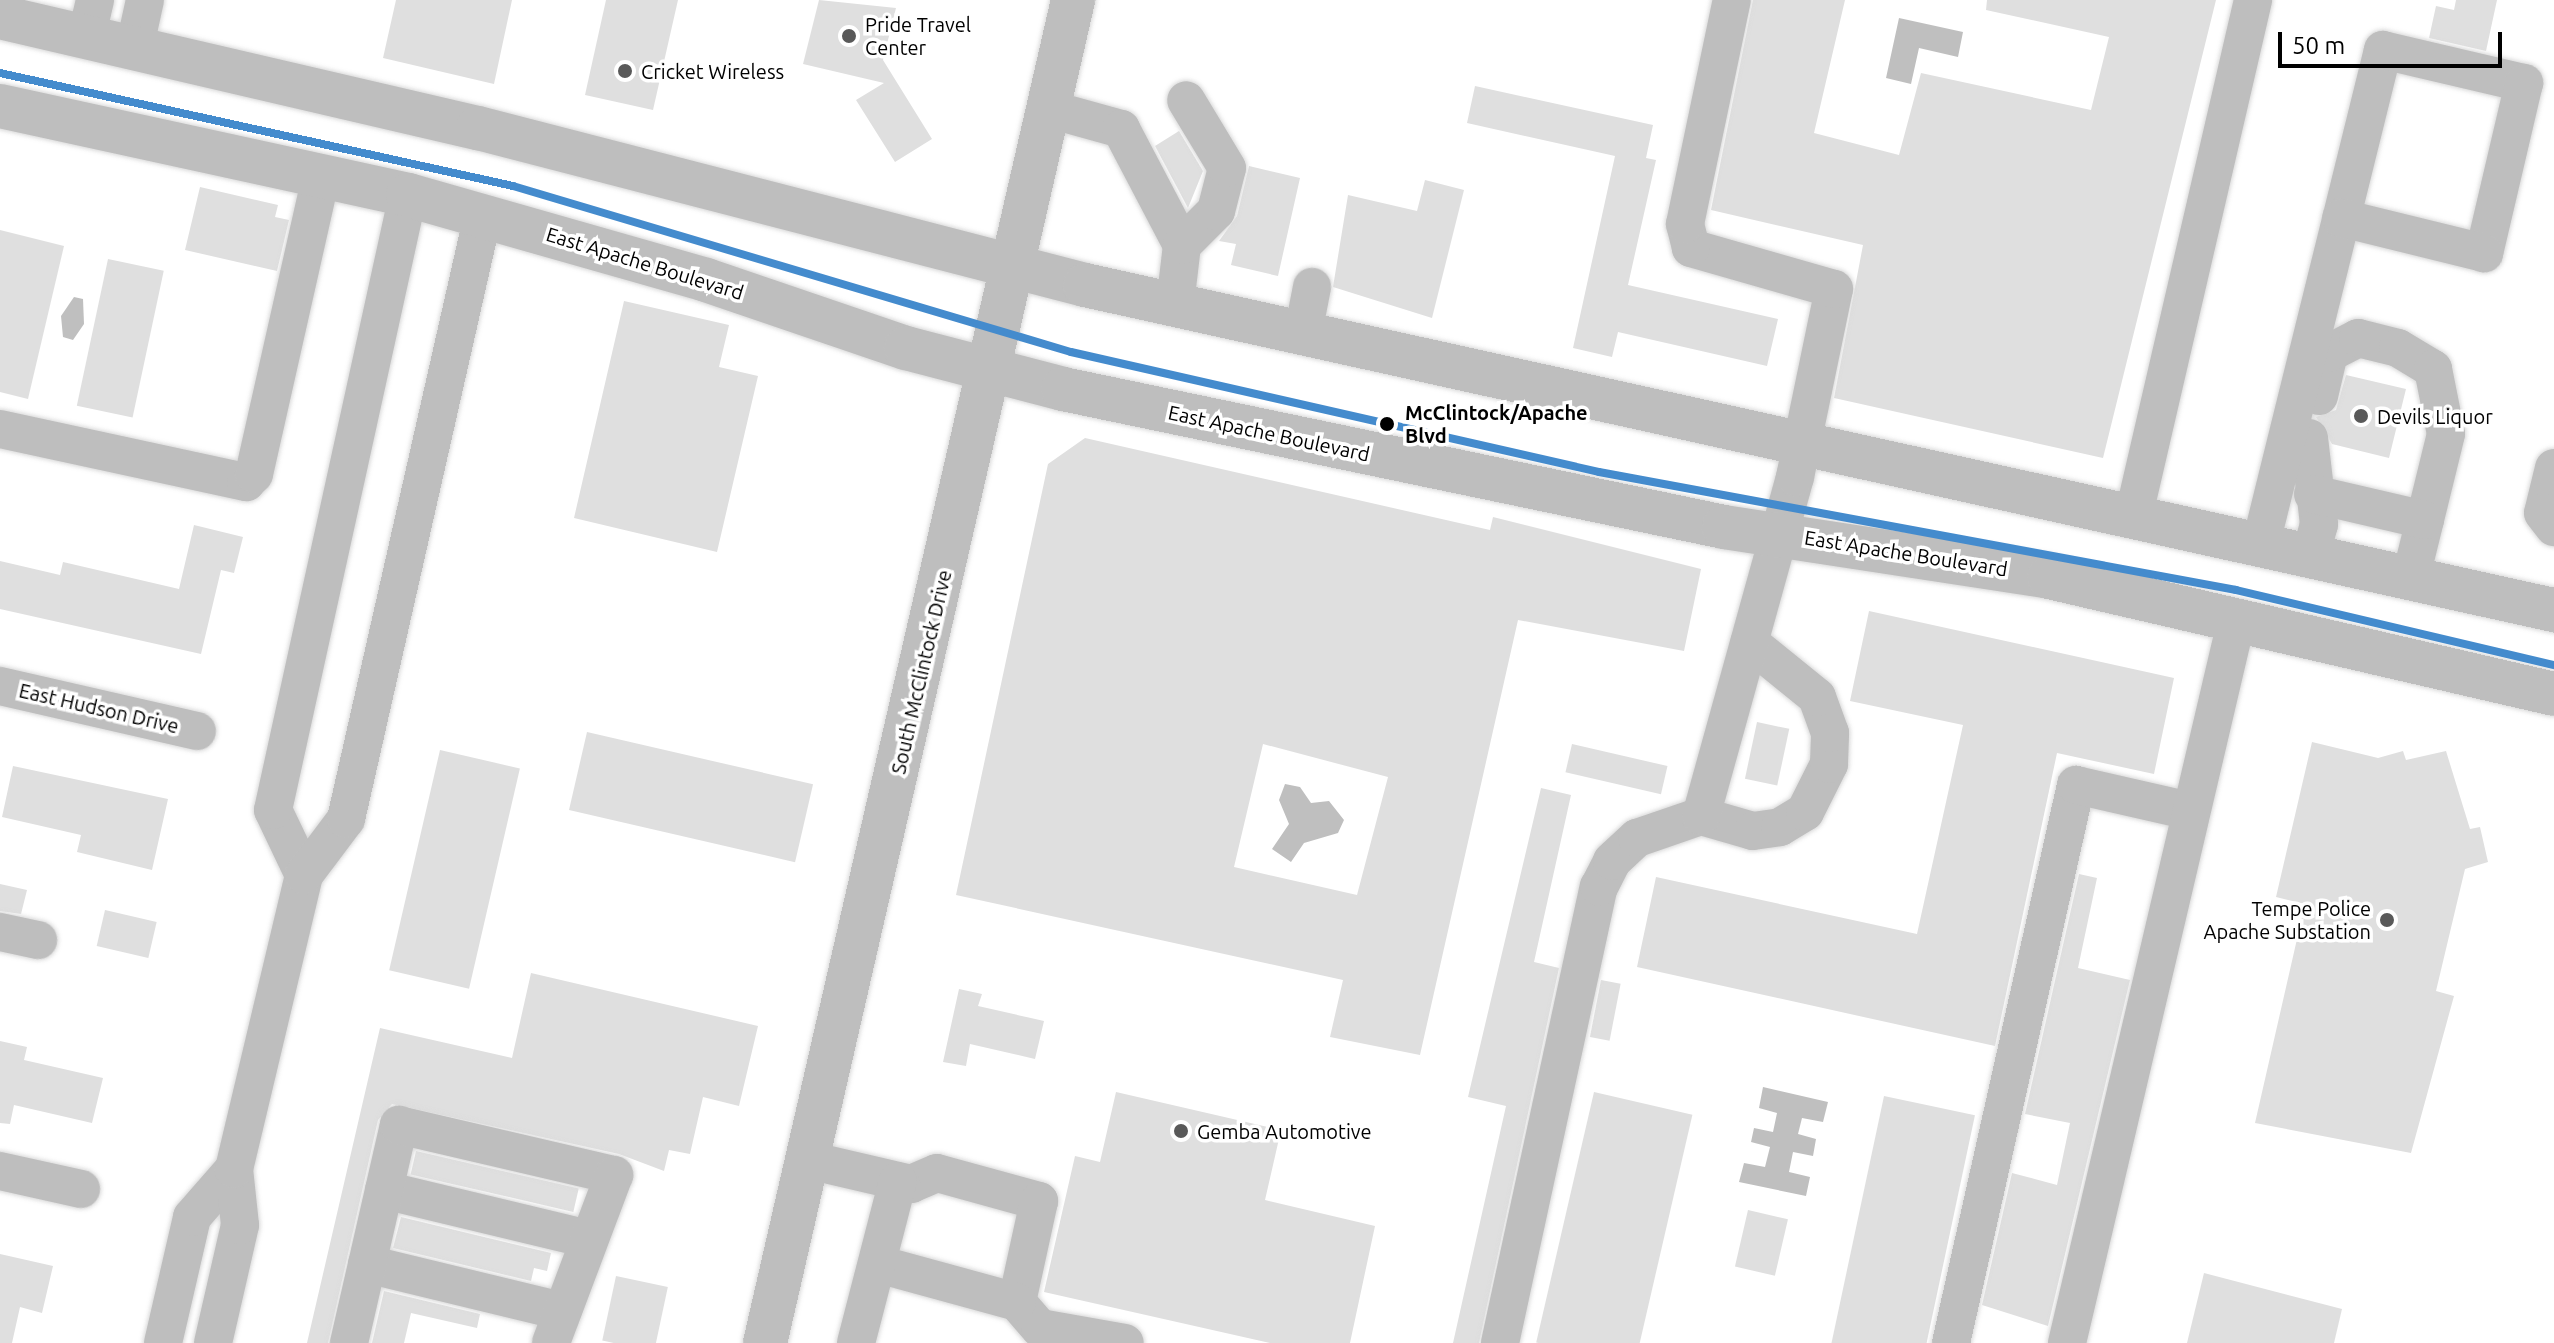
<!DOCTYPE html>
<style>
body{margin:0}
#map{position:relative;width:2554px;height:1343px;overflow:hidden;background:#fff;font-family:Ubuntu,sans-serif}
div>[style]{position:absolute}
.water>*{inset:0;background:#bfbfbf}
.building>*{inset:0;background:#dfdfdf;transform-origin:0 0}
.roads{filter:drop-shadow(0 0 2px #dbdbdb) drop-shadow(0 0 2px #dbdbdb)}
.minor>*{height:38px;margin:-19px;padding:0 19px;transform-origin:19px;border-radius:19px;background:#bebebe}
.major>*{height:44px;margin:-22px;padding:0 22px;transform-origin:22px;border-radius:22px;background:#bebebe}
.rail-1>*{height:8px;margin:-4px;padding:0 4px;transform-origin:4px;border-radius:4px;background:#448bcd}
.dots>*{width:22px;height:22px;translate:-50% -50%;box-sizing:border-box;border:4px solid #fff;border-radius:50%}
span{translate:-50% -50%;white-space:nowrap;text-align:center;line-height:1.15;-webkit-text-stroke:7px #fff;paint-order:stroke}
.poi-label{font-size:20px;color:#000}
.left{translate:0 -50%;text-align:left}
.right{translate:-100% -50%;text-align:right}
.street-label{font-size:20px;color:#000}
.stop-label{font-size:20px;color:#000;font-weight:700}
.scale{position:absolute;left:2278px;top:32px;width:224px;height:36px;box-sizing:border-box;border:4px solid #000;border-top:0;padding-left:10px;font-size:24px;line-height:28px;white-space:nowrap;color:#000;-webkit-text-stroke:6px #fff;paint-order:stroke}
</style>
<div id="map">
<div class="water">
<div style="clip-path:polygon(1899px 18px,1963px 32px,1958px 57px,1919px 48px,1911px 84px,1886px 78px)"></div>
<div style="clip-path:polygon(74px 297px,83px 299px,84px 324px,73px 340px,63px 337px,61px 316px)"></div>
<div style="clip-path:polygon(1285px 784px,1300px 787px,1311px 803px,1329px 801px,1344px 820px,1338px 833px,1304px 843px,1291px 862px,1272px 849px,1289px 824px,1279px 800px)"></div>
<div style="clip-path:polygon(1763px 1087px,1828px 1102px,1823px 1122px,1802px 1118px,1798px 1134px,1816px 1139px,1813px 1156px,1793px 1152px,1789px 1172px,1810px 1177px,1806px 1196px,1739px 1182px,1744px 1163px,1765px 1167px,1770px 1147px,1751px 1142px,1754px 1128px,1773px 1132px,1777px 1113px,1759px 1108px)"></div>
</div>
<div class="building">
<div style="clip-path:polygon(396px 0,512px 0,494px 84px,383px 58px)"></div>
<div style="clip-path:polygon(606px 0,678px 0,653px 110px,585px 95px)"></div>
<div style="clip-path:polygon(819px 0,896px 8px,883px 60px,932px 139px,895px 162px,856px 100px,884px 83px,803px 64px)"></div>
<div style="clip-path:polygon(1753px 0,1845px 0,1814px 133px,1899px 155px,1921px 73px,2091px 110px,2109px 37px,1986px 10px,1987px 0,2216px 0,2103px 458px,1834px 398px,1863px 245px,1711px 210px)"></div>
<div style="clip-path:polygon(2456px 0,2497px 0,2486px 51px,2429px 38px,2436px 6px,2454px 10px)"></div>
<div style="clip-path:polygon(1475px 86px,1653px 125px,1646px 158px,1656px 160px,1628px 285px,1778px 319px,1767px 366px,1618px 332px,1612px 357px,1573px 348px,1615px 156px,1467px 123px)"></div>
<div style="clip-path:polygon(1179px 131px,1203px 171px,1188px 208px,1155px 146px)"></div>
<div style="clip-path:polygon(1249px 166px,1300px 178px,1278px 276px,1231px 265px,1236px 244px,1219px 241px,1237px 216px)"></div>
<div style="clip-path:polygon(1425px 180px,1464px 190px,1432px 318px,1333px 287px,1348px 195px,1417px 211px)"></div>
<div style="clip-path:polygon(200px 187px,278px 205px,275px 217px,289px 220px,277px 271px,185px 250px)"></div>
<div style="clip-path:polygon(0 230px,64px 246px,28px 399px,0 392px)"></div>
<div style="left:108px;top:259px;width:57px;height:150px;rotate:12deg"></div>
<div style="clip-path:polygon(624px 301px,729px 325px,719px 367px,758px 376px,717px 552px,574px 518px)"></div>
<div style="clip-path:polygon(2346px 375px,2406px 389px,2389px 458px,2332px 444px,2316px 417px,2336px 410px)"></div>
<div style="clip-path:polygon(evenodd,1085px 438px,1490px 530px,1493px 517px,1701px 569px,1684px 651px,1518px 620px,1420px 1055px,1330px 1037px,1343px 980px,956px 895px,1048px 464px,1085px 438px,1263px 744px,1388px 777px,1357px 895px,1234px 867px,1263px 744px)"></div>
<div style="clip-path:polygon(194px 525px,243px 537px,234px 573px,221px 570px,201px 654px,0 609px,0 561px,60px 575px,63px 562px,179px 589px)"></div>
<div style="clip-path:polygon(1869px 611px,2174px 678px,2154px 774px,2057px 753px,1995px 1046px,1637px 967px,1656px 877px,1917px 934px,1963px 725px,1850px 701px)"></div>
<div style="left:1757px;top:722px;width:33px;height:58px;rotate:12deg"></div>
<div style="left:587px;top:732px;width:232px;height:80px;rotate:13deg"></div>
<div style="clip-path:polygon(2312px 742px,2378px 758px,2403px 751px,2406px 760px,2446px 751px,2470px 829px,2480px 827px,2488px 862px,2465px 869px,2436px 991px,2454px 996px,2411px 1153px,2255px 1123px,2305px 904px,2276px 897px)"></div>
<div style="left:1572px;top:744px;width:98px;height:29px;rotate:13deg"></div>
<div style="left:440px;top:750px;width:82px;height:226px;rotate:13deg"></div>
<div style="clip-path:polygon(13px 766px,168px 799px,152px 870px,77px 852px,81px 835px,2px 817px)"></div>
<div style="clip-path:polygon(1541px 788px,1571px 795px,1534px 962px,1559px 968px,1479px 1343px,1453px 1343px,1506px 1106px,1468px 1097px)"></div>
<div style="clip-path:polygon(2079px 874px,2097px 878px,2078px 968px,2130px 980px,2048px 1326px,1982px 1305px,2012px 1173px,2057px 1185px,2070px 1123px,2025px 1114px)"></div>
<div style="clip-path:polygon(0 884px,27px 890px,21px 914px,0 911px)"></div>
<div style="left:105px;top:910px;width:53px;height:37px;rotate:13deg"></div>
<div style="clip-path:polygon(531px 973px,758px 1026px,739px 1106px,703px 1097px,690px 1154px,669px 1150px,664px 1171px,619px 1154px,392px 1104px,378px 1120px,328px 1343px,307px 1343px,380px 1028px,512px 1058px)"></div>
<div style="left:1601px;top:980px;width:20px;height:58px;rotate:11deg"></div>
<div style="clip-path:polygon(959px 989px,982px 994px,978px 1006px,1044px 1021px,1035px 1059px,970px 1044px,966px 1066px,943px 1062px)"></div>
<div style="clip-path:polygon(0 1041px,27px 1047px,24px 1060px,103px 1078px,92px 1123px,14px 1105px,10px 1124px,0 1123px)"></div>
<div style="clip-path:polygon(1116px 1092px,1281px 1130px,1265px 1200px,1375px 1226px,1350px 1343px,1270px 1343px,1044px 1292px,1075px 1156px,1100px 1162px)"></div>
<div style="left:1594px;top:1092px;width:101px;height:257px;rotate:13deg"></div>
<div style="left:1884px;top:1096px;width:93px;height:253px;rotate:12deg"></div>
<div style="left:416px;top:1151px;width:167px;height:24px;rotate:13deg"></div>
<div style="left:1748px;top:1210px;width:41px;height:58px;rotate:13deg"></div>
<div style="clip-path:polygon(401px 1217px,551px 1253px,547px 1271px,534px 1268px,531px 1281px,393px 1248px)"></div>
<div style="clip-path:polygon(0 1254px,53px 1266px,42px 1313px,20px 1307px,12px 1343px,0 1343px)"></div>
<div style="clip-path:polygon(2204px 1273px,2342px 1309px,2334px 1343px,2187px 1343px)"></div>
<div style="left:616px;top:1276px;width:53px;height:66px;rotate:12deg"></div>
<div style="clip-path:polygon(384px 1291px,480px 1314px,477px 1328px,411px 1313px,404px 1343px,372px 1343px)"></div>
</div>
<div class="roads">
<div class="minor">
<div style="left:86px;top:39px;width:40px;rotate:-77deg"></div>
<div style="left:134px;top:50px;width:51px;rotate:-77.6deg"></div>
<div style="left:1049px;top:109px;width:75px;rotate:15.5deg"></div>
<div style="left:1121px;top:129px;width:131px;rotate:62.3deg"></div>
<div style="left:1182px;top:245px;width:60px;rotate:96.7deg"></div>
<div style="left:1182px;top:245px;width:48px;rotate:-45deg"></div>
<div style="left:1216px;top:211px;width:44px;rotate:-75.7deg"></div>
<div style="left:1227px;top:168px;width:79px;rotate:-121.1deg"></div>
<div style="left:1303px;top:333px;width:47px;rotate:-78.9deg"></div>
<div style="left:2319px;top:396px;width:44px;rotate:-76.9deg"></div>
<div style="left:2329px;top:353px;width:33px;rotate:-27deg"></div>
<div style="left:2358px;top:338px;width:41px;rotate:14deg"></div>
<div style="left:2398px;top:348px;width:41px;rotate:31deg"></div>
<div style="left:2433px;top:369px;width:66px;rotate:78.7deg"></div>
<div style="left:2446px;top:434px;width:147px;rotate:103.8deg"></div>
<div style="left:0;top:429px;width:252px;rotate:12.2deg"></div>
<div style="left:246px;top:482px;width:11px;rotate:-45deg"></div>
<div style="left:254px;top:474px;width:305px;rotate:-77.3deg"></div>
<div style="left:2309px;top:438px;width:87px;rotate:83.4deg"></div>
<div style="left:2319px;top:524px;width:31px;rotate:105deg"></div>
<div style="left:2554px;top:468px;width:46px;rotate:103.7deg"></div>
<div style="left:2543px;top:513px;width:18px;rotate:52deg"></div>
<div style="left:2313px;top:494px;width:115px;rotate:13.1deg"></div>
<div style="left:2134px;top:514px;width:528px;rotate:-76.96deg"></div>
<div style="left:2261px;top:543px;width:508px;rotate:-76.1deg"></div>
<div style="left:2383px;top:50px;width:145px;rotate:13.2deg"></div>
<div style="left:2524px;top:83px;width:175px;rotate:103.2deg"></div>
<div style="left:2484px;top:253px;width:147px;rotate:-166.2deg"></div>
<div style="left:0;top:686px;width:202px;rotate:12.9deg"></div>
<div style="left:1701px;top:816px;width:54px;rotate:16.1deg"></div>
<div style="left:1753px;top:831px;width:27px;rotate:-8deg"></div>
<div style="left:1780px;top:827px;width:29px;rotate:-31deg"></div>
<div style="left:1805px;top:812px;width:54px;rotate:-63.4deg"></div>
<div style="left:1829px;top:764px;width:31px;rotate:-88deg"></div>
<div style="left:1830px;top:733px;width:38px;rotate:-110deg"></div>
<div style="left:1817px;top:697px;width:87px;rotate:-141deg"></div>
<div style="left:304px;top:875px;width:72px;rotate:-115.5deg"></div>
<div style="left:273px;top:810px;width:630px;rotate:-77.62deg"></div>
<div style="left:0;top:932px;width:39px;rotate:12deg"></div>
<div style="left:808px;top:1160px;width:106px;rotate:13.1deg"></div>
<div style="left:911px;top:1184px;width:28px;rotate:-23deg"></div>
<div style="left:937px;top:1173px;width:106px;rotate:15.4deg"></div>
<div style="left:1039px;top:1201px;width:103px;rotate:102.3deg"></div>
<div style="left:1017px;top:1302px;width:35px;rotate:49deg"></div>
<div style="left:1040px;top:1328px;width:86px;rotate:10deg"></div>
<div style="left:0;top:1171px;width:83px;rotate:12.5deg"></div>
<div style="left:384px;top:1190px;width:210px;rotate:13.5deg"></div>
<div style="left:367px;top:1264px;width:201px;rotate:13.6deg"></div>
<div style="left:878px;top:1264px;width:144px;rotate:15.3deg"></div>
<div style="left:163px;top:1343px;width:129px;rotate:-77deg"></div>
<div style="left:192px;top:1217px;width:64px;rotate:-48.8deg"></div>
<div style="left:213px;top:1343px;width:121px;rotate:-77.1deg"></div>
<div style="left:240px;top:1225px;width:56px;rotate:-96.1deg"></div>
<div style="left:234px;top:1169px;width:302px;rotate:-76.6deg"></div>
<div style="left:304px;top:875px;width:70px;rotate:-53.1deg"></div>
<div style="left:346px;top:819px;width:619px;rotate:-77.22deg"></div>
<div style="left:349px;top:1343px;width:224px;rotate:-77.1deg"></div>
<div style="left:399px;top:1125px;width:221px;rotate:13.1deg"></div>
<div style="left:614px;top:1175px;width:179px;rotate:110.6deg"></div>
<div style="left:856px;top:1343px;width:167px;rotate:-75.5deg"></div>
<div style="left:1500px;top:1343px;width:467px;rotate:-77.8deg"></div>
<div style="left:1599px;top:887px;width:29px;rotate:-63deg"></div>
<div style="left:1612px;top:861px;width:34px;rotate:-43deg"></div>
<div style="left:1637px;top:838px;width:68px;rotate:-19deg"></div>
<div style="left:1701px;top:816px;width:352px;rotate:-74.5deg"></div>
<div style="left:1795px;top:477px;width:192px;rotate:-78.3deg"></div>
<div style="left:1834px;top:289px;width:149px;rotate:-164deg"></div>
<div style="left:1691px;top:248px;width:25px;rotate:-104deg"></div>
<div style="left:1685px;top:224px;width:229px;rotate:-78.2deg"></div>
<div style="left:1951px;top:1343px;width:572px;rotate:-77.37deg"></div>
<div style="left:2076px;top:785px;width:117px;rotate:12.8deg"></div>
<div style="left:2067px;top:1343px;width:745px;rotate:-76.8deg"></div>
</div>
<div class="major">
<div style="left:0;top:17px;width:491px;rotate:13.1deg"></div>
<div style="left:478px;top:128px;width:627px;rotate:14.5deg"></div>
<div style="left:1085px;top:285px;width:1505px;rotate:12.48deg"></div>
<div style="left:0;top:106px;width:418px;rotate:12.3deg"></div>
<div style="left:408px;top:195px;width:310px;rotate:15.9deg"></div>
<div style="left:706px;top:280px;width:211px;rotate:18.8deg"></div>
<div style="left:906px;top:348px;width:162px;rotate:14.6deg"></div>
<div style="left:1063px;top:389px;width:675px;rotate:11.79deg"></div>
<div style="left:1724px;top:527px;width:329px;rotate:8.7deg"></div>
<div style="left:2049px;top:577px;width:518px;rotate:13.04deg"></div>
<div style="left:765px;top:1343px;width:1378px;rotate:-77.08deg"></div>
</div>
</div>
<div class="rail-1">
<div style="left:0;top:73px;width:525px;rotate:12.42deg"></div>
<div style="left:513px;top:186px;width:582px;rotate:16.57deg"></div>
<div style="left:1071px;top:352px;width:541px;rotate:12.8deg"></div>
<div style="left:1599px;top:472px;width:648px;rotate:10.49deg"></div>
<div style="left:2236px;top:590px;width:327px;rotate:13.3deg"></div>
</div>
<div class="dots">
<div style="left:849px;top:36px;background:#595959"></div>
<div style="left:625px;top:71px;background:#595959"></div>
<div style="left:2361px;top:416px;background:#595959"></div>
<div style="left:1387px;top:424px;background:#000"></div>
<div style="left:2387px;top:920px;background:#595959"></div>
<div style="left:1181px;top:1131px;background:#595959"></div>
</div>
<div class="poi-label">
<span class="left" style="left:865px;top:36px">Pride Travel<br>Center</span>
<span class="left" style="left:641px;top:71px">Cricket Wireless</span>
<span class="left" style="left:2377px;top:416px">Devils Liquor</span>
<span class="right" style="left:2371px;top:920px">Tempe Police<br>Apache Substation</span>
<span class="left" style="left:1197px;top:1131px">Gemba Automotive</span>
</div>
<div class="street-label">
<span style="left:645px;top:263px;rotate:17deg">East Apache Boulevard</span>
<span style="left:1269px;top:433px;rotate:12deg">East Apache Boulevard</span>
<span style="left:1906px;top:553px;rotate:9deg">East Apache Boulevard</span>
<span style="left:921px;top:672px;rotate:-77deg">South McClintock Drive</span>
<span style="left:99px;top:708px;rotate:13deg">East Hudson Drive</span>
</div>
<div class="stop-label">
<span class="left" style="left:1405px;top:424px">McClintock/Apache<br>Blvd</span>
</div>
<div class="scale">50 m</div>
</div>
